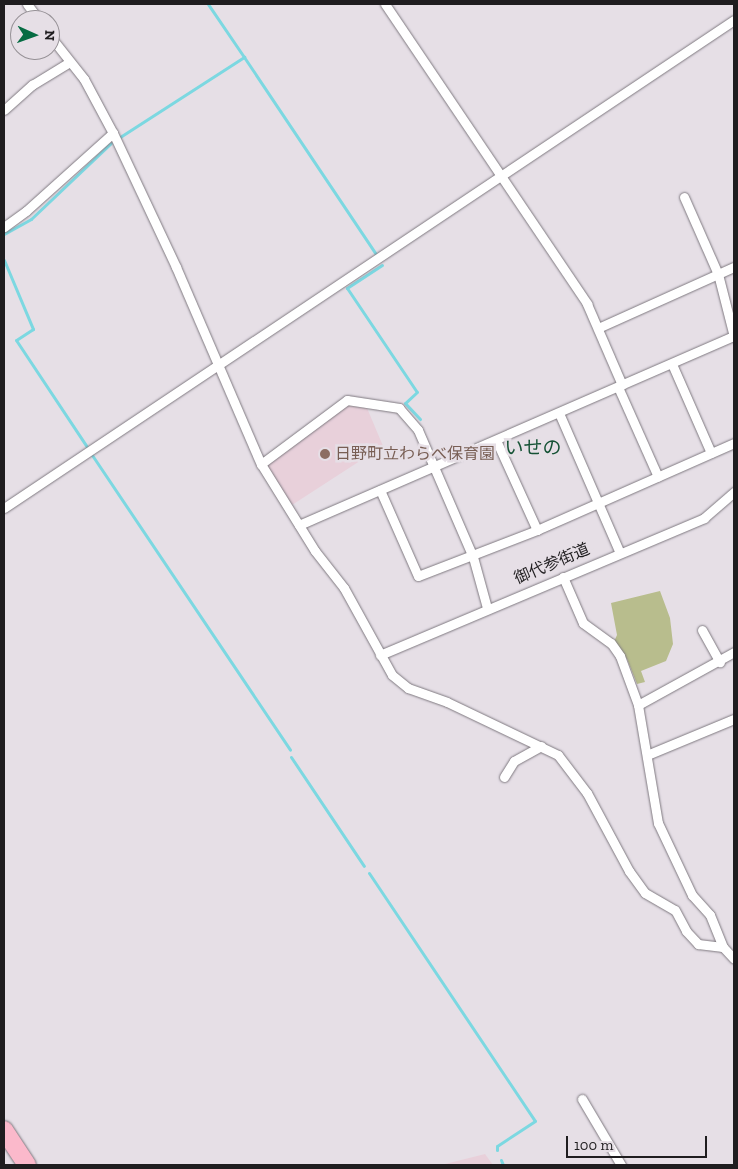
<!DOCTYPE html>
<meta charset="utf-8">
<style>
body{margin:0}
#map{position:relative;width:738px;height:1169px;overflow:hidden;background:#e6dfe6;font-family:"Zilla Slab","Noto Sans JP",serif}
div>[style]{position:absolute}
.education>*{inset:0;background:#e8d0da}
.green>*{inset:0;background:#b8bd8d}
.stream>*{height:3px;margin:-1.5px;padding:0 1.5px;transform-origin:1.5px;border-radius:1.5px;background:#7cd8e1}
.roads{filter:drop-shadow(0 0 1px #7f7980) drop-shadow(0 0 1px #7f7980)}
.street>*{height:9px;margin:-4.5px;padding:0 4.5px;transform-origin:4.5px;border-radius:4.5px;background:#fff}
.highway>*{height:18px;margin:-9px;padding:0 9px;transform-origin:9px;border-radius:9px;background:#fbb9cb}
.dots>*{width:14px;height:14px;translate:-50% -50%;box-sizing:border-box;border:2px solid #e6dfe6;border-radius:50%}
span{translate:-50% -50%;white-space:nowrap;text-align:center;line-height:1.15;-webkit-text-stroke:5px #e6dfe6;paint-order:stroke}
.education-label{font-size:16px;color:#785e54}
.left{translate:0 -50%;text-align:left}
.street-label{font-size:16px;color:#1f1d1f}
.quarter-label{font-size:19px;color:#155235}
.frame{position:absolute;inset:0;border:5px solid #1f1d1f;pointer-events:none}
.north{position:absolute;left:10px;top:10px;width:50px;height:50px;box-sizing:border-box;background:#e6dfe6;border:1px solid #969196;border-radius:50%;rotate:92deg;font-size:14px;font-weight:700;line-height:20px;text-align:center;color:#1f1d1f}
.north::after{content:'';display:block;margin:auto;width:18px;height:22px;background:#066c43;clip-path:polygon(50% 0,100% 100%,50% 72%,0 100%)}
.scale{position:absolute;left:566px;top:1136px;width:141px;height:22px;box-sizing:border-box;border:2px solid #1f1d1f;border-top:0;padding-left:6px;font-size:15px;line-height:18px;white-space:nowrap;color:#1f1d1f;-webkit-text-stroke:4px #e6dfe6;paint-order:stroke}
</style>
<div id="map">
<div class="education">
<div style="clip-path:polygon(346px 405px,367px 408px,383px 446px,292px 505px,266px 466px,267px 462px)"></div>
<div style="clip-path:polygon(485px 1154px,493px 1165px,441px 1165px)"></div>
</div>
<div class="green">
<div style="clip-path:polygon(660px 591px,670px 618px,673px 644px,666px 661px,641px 671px,645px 682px,637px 684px,627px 659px,613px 644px,617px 635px,611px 603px)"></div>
</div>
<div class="stream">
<div style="left:244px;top:57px;width:236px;rotate:56.2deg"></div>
<div style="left:120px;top:137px;width:148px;rotate:-32.8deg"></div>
<div style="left:244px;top:57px;width:64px;rotate:-124.2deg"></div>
<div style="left:4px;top:234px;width:31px;rotate:-29deg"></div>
<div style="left:31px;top:219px;width:110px;rotate:-43.5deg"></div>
<div style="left:4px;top:260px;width:75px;rotate:67.2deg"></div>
<div style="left:33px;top:329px;width:20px;rotate:147deg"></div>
<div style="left:16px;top:340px;width:128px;rotate:56.4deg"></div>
<div style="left:382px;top:265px;width:42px;rotate:146.7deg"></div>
<div style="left:347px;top:288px;width:125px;rotate:56.1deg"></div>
<div style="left:417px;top:392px;width:16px;rotate:137deg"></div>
<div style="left:405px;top:403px;width:22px;rotate:47deg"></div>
<div style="left:92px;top:455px;width:355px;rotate:56.1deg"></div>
<div style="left:291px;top:757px;width:131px;rotate:56.2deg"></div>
<div style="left:369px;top:873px;width:298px;rotate:56.2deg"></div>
<div style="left:535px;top:1121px;width:45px;rotate:146.7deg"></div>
<div style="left:497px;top:1146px;width:4px;rotate:90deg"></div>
<div style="left:501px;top:1160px;width:5px;rotate:68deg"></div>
</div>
<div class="roads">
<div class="street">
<div style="left:27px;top:4px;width:20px;rotate:53deg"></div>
<div style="left:385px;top:4px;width:362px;rotate:56deg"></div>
<div style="left:587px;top:304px;width:88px;rotate:66.6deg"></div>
<div style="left:50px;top:36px;width:55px;rotate:51.7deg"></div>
<div style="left:84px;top:79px;width:61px;rotate:61.8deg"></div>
<div style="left:113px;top:133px;width:148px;rotate:64.8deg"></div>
<div style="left:176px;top:267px;width:215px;rotate:66.7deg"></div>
<div style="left:261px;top:464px;width:102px;rotate:58.2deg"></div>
<div style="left:315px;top:551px;width:47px;rotate:51.9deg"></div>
<div style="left:344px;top:588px;width:99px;rotate:61.1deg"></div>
<div style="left:392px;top:675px;width:21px;rotate:39deg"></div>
<div style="left:408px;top:688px;width:41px;rotate:19.7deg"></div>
<div style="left:447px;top:702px;width:123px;rotate:25.5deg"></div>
<div style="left:558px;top:755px;width:48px;rotate:52.7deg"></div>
<div style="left:587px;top:793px;width:89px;rotate:61.7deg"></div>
<div style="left:629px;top:871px;width:27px;rotate:54deg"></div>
<div style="left:645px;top:893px;width:34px;rotate:30deg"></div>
<div style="left:675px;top:910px;width:24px;rotate:62deg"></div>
<div style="left:686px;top:931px;width:18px;rotate:47deg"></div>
<div style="left:698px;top:944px;width:25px;rotate:7deg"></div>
<div style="left:4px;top:110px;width:38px;rotate:-42deg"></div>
<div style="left:32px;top:85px;width:42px;rotate:-31.4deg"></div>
<div style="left:684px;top:197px;width:84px;rotate:66.2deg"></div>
<div style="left:718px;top:274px;width:65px;rotate:75.7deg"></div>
<div style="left:4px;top:227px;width:27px;rotate:-36deg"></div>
<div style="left:26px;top:211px;width:117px;rotate:-41.9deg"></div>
<div style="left:598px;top:328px;width:149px;rotate:-24.2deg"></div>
<div style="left:672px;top:364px;width:97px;rotate:66.3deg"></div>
<div style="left:618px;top:387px;width:98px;rotate:66deg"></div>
<div style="left:559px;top:413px;width:150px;rotate:66.5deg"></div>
<div style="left:496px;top:440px;width:99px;rotate:65.5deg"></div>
<div style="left:261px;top:464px;width:107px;rotate:-36.7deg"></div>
<div style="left:347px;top:400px;width:53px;rotate:8.7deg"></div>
<div style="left:399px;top:408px;width:29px;rotate:49deg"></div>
<div style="left:418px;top:430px;width:138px;rotate:66.6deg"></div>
<div style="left:473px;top:557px;width:53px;rotate:74.6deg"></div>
<div style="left:380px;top:490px;width:94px;rotate:66.2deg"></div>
<div style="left:418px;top:576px;width:128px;rotate:-21.1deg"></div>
<div style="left:537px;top:530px;width:215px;rotate:-23.8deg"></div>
<div style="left:4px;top:508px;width:878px;rotate:-33.76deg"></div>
<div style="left:299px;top:525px;width:474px;rotate:-23.5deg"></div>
<div style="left:563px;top:577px;width:50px;rotate:66.5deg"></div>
<div style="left:583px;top:623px;width:34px;rotate:36deg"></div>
<div style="left:611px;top:643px;width:16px;rotate:55deg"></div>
<div style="left:620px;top:656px;width:52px;rotate:69.8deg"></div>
<div style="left:638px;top:705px;width:120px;rotate:80.4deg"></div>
<div style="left:658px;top:823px;width:80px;rotate:64.7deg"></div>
<div style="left:692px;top:895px;width:27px;rotate:48deg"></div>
<div style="left:710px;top:915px;width:35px;rotate:68deg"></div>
<div style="left:723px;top:947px;width:16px;rotate:47deg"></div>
<div style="left:702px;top:630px;width:37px;rotate:61deg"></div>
<div style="left:380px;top:655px;width:352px;rotate:-22.9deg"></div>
<div style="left:704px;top:518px;width:40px;rotate:-41deg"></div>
<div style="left:638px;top:705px;width:110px;rotate:-28.9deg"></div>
<div style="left:647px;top:755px;width:94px;rotate:-22.5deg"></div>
<div style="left:504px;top:777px;width:19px;rotate:-58deg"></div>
<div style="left:514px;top:761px;width:31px;rotate:-29deg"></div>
<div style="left:582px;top:1099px;width:77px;rotate:59.4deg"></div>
</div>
<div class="highway">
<div style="left:4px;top:1130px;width:42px;rotate:56.7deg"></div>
</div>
</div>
<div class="dots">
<div style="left:325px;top:454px;background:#8d6e63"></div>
</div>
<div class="education-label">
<span class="left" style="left:335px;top:454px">日野町立わらべ保育園</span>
</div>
<div class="street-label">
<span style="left:552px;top:564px;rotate:-23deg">御代参街道</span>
</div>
<div class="quarter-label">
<span style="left:533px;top:448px">いせの</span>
</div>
<div class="frame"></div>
<div class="north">N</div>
<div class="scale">100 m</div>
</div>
